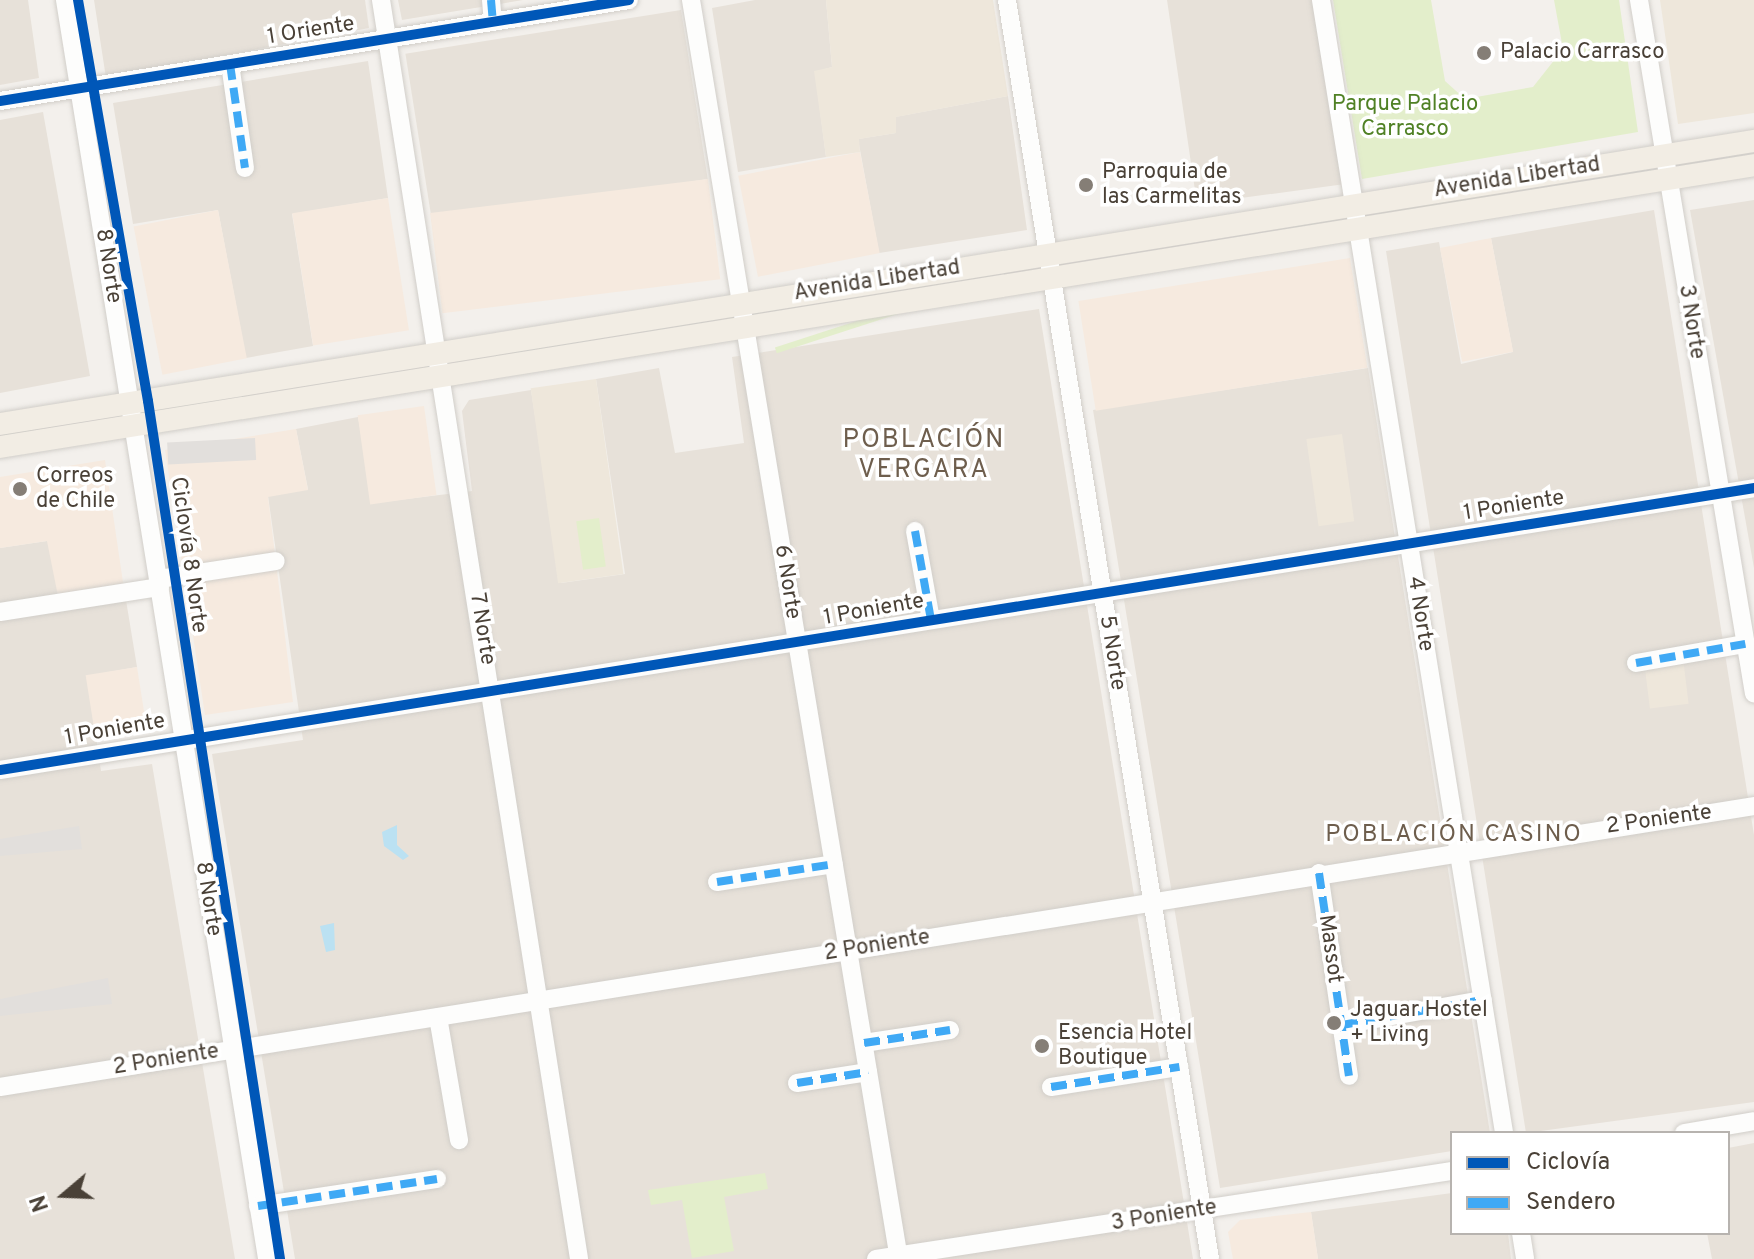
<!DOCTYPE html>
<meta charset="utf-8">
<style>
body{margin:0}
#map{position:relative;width:1754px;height:1259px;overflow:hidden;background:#f3f0ec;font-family:Overpass,sans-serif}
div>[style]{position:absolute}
.residential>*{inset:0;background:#e7e1d9;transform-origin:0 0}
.commercial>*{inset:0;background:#f6eadf;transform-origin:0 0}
.education>*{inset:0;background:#eee7db;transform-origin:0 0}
.green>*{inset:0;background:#e3eecb;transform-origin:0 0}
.parking>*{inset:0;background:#e2dfdc;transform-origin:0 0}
.water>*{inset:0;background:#bbe1f2}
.roads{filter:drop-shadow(0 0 2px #d1cec9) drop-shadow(0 0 2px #d1cec9)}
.minor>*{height:18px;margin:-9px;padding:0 9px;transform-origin:9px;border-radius:9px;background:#fdfdfc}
.major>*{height:22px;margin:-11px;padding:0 11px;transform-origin:11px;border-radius:11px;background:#f2ede4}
.quiet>*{height:8px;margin-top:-4px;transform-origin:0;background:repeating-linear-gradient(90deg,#3fa9f5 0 16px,transparent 0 24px)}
.cycleway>*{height:10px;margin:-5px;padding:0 5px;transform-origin:5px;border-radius:5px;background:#0057b8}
.dots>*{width:22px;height:22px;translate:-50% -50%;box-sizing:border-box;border:4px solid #fff;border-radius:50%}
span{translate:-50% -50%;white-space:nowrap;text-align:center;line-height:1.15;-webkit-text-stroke:7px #fff;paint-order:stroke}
.street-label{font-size:22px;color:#4a4137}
.poi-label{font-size:22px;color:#4a4137}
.left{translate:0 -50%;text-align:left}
.park-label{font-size:22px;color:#508125}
.neighbourhood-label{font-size:24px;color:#6e5e4d;letter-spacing:2px}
.quarter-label{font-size:26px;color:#6e5e4d;letter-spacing:2px}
.legend{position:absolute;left:1450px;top:1131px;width:280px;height:104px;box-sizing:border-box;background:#fff;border:2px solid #b7b3af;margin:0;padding:10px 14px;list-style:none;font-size:24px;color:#4a4137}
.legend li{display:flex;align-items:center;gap:16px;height:40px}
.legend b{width:40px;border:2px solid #b7b3af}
.north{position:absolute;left:24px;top:1155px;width:80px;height:80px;-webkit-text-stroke:6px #fff;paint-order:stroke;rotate:251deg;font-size:22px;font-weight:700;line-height:32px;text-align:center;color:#4a4137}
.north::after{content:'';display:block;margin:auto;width:28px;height:36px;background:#4a4137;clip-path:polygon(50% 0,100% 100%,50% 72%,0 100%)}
</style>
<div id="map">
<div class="residential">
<div style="clip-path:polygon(0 0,28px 0,39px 78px,0 85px)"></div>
<div style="clip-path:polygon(94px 0,365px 0,369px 28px,106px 78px)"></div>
<div style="clip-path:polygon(398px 0,523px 0,402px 20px)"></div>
<div style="clip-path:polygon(755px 0,826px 0,832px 67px,815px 72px,826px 157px,738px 172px,712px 8px)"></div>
<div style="clip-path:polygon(1167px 0,1312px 0,1345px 184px,1197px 204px)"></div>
<div style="left:681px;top:10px;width:171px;height:279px;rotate:81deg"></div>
<div style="clip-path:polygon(368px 61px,388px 198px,292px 214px,313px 346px,246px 358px,218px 210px,133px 224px,113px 103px)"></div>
<div style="clip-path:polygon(1008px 96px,1027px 230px,879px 253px,858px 139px,896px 133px,895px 117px)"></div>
<div style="clip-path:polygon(43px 112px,90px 376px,0 393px,0 120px)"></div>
<div style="clip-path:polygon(1754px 200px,1754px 568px,1690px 210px)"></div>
<div style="clip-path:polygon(1654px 210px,1754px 835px,1754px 1102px,1526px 1133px,1386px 251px,1439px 242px,1461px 364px,1513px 352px,1491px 238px)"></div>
<div style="clip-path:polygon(1039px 309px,1193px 1259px,295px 1259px,212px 754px,303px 740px,268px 496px,308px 489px,296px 429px,358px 417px,374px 503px,472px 491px,462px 411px,469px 400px,531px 390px,561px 583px,625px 574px,596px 379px,659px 368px,675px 453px,744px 443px,732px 357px)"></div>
<div style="clip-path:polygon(1368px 368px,1490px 1133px,1452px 1133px,1452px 1151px,1220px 1188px,1093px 410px)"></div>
<div style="clip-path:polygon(47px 541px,125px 594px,137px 667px,87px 676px,101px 771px,152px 764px,235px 1259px,0 1259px,0 548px)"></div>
<div style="clip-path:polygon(1754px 1143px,1754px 1259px,1712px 1259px,1707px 1233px,1728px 1233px,1728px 1148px)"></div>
<div style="clip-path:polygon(1452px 1193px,1452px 1233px,1508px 1233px,1511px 1259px,1318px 1259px,1311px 1212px)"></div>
</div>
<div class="commercial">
<div style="left:860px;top:152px;width:103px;height:124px;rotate:79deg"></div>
<div style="left:708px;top:179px;width:101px;height:280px;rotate:83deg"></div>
<div style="left:388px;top:198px;width:134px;height:97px;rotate:81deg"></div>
<div style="left:218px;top:210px;width:151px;height:86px;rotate:79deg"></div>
<div style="left:1491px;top:238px;width:116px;height:52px;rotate:79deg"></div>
<div style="left:1350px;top:258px;width:111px;height:275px;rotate:81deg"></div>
<div style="left:424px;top:406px;width:90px;height:67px;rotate:82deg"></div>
<div style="clip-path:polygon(296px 429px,308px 490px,268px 497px,293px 702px,205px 715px,165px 450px)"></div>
<div style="clip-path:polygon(105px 460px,124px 589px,59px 601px,47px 541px,0 548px,0 477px)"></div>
<div style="left:137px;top:667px;width:58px;height:52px;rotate:81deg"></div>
<div style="clip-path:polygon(1311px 1212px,1318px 1259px,1233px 1259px,1228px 1232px,1240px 1220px)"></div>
</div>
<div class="education">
<div style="clip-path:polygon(826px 0,993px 0,1008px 96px,896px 117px,896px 133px,859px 139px,860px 152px,826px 157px,814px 71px,832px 67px)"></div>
<div style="clip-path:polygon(1660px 0,1754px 0,1754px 113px,1678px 124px)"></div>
<div style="left:596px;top:379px;width:197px;height:66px;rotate:82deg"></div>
<div style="left:1342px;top:434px;width:88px;height:36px;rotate:82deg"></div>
<div style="left:1683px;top:658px;width:46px;height:39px;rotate:83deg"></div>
</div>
<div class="green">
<div style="clip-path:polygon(1333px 0,1431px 0,1445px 81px,1465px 99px,1533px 87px,1563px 49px,1554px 0,1619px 0,1638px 132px,1362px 179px)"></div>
<div style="clip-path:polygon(1638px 169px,1379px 216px,1377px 209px)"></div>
<div style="left:1026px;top:266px;width:6px;height:264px;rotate:72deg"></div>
<div style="left:599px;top:518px;width:49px;height:23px;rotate:82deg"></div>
<div style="clip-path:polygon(765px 1173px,768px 1189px,724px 1197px,734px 1251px,692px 1258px,682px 1200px,651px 1205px,648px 1190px)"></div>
</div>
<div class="parking">
<div style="left:255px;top:438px;width:22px;height:88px;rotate:87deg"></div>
<div style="clip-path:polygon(79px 826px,82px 849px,0 856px,0 839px)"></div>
<div style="clip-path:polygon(108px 978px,112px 1004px,0 1016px,0 999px)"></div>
</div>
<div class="water">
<div style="clip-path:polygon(397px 825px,397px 845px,409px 856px,403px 860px,384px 846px,382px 832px)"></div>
<div style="clip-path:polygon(334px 923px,335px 950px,326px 952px,320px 926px)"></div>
</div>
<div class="roads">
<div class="minor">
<div style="left:65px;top:0;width:1275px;rotate:80.88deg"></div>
<div style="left:381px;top:0;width:1274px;rotate:81.06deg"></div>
<div style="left:491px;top:0;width:22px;rotate:85deg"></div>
<div style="left:691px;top:0;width:1276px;rotate:80.62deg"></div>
<div style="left:1007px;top:0;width:1275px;rotate:80.84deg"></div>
<div style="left:1321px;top:0;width:1148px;rotate:80.82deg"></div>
<div style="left:1639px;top:0;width:703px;rotate:80.59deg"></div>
<div style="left:230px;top:64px;width:105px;rotate:81.8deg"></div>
<div style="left:0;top:101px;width:637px;rotate:-9.12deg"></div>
<div style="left:915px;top:531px;width:90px;rotate:79.8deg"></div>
<div style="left:159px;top:579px;width:118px;rotate:-8.7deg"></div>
<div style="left:0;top:612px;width:162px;rotate:-8.9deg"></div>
<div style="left:1636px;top:663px;width:111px;rotate:-9.9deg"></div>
<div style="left:0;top:770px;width:1777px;rotate:-9.13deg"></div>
<div style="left:1319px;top:873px;width:205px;rotate:81.6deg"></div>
<div style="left:717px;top:882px;width:118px;rotate:-8.7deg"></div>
<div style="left:438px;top:1017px;width:125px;rotate:80.3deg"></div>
<div style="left:1342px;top:1025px;width:143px;rotate:-10.1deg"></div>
<div style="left:864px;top:1043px;width:87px;rotate:-8.6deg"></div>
<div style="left:797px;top:1083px;width:72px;rotate:-8.8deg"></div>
<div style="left:0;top:1087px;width:1776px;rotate:-9.1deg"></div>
<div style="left:1051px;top:1087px;width:130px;rotate:-8.9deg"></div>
<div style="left:1684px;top:1133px;width:71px;rotate:-9.7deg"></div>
<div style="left:258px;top:1206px;width:181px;rotate:-8.6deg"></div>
<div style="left:1521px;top:1233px;width:26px;rotate:81deg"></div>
<div style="left:876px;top:1259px;width:583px;rotate:-8.69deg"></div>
</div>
<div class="major">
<div style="left:0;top:424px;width:1777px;rotate:-9.17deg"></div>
<div style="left:0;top:447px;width:1777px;rotate:-9.13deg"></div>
</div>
</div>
<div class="quiet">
<div style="left:491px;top:0;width:22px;rotate:85deg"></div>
<div style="left:230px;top:64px;width:105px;rotate:81.8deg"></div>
<div style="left:915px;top:531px;width:90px;rotate:79.8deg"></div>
<div style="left:1636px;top:663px;width:111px;rotate:-9.9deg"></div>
<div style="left:1319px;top:873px;width:205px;rotate:81.6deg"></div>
<div style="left:717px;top:882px;width:118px;rotate:-8.7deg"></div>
<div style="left:1342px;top:1025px;width:143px;rotate:-10.1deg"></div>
<div style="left:864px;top:1043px;width:87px;rotate:-8.6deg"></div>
<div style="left:797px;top:1083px;width:72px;rotate:-8.8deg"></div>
<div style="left:1051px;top:1087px;width:130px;rotate:-8.9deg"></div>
<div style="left:258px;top:1206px;width:181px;rotate:-8.6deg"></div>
</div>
<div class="cycleway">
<div style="left:78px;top:0;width:407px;rotate:80.1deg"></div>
<div style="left:148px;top:401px;width:868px;rotate:81.25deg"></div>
<div style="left:0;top:101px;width:637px;rotate:-9.12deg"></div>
<div style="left:0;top:770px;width:1777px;rotate:-9.13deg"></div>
</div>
<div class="dots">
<div style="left:1484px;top:53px;background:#857e76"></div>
<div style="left:1086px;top:185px;background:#857e76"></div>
<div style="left:20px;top:489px;background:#857e76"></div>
<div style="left:1334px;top:1023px;background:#857e76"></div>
<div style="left:1042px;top:1046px;background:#857e76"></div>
</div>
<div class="street-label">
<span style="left:311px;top:31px;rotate:-9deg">1 Oriente</span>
<span style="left:1517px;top:178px;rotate:-9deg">Avenida Libertad</span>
<span style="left:108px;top:266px;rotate:81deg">8 Norte</span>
<span style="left:877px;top:281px;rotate:-9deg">Avenida Libertad</span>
<span style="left:1691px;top:322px;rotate:81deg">3 Norte</span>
<span style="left:1514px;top:506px;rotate:-9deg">1 Poniente</span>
<span style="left:188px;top:555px;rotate:82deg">Ciclovía 8 Norte</span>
<span style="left:787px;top:582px;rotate:81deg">6 Norte</span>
<span style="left:874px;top:610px;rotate:-10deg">1 Poniente</span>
<span style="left:1420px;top:614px;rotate:81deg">4 Norte</span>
<span style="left:482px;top:629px;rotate:81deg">7 Norte</span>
<span style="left:1112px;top:653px;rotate:81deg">5 Norte</span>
<span style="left:115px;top:730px;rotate:-10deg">1 Poniente</span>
<span style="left:1659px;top:820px;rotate:-8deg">2 Poniente</span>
<span style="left:208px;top:899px;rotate:81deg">8 Norte</span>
<span style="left:877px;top:946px;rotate:-9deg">2 Poniente</span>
<span style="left:1330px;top:949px;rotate:82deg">Massot</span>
<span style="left:166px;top:1060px;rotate:-9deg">2 Poniente</span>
<span style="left:1164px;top:1216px;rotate:-9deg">3 Poniente</span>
</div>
<div class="poi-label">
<span class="left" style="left:1500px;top:53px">Palacio Carrasco</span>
<span class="left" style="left:1102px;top:185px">Parroquia de<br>las Carmelitas</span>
<span class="left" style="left:36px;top:489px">Correos<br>de Chile</span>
<span class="left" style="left:1350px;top:1023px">Jaguar Hostel<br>+ Living</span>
<span class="left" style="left:1058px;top:1046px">Esencia Hotel<br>Boutique</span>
</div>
<div class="park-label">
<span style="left:1405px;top:117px">Parque Palacio<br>Carrasco</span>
</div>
<div class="neighbourhood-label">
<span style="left:1454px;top:836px">POBLACIÓN CASINO</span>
</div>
<div class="quarter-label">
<span style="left:924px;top:456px">POBLACIÓN<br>VERGARA</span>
</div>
<ul class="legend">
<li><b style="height:10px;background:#0057b8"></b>Ciclovía</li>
<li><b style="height:10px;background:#3fa9f5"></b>Sendero</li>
</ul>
<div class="north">N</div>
</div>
